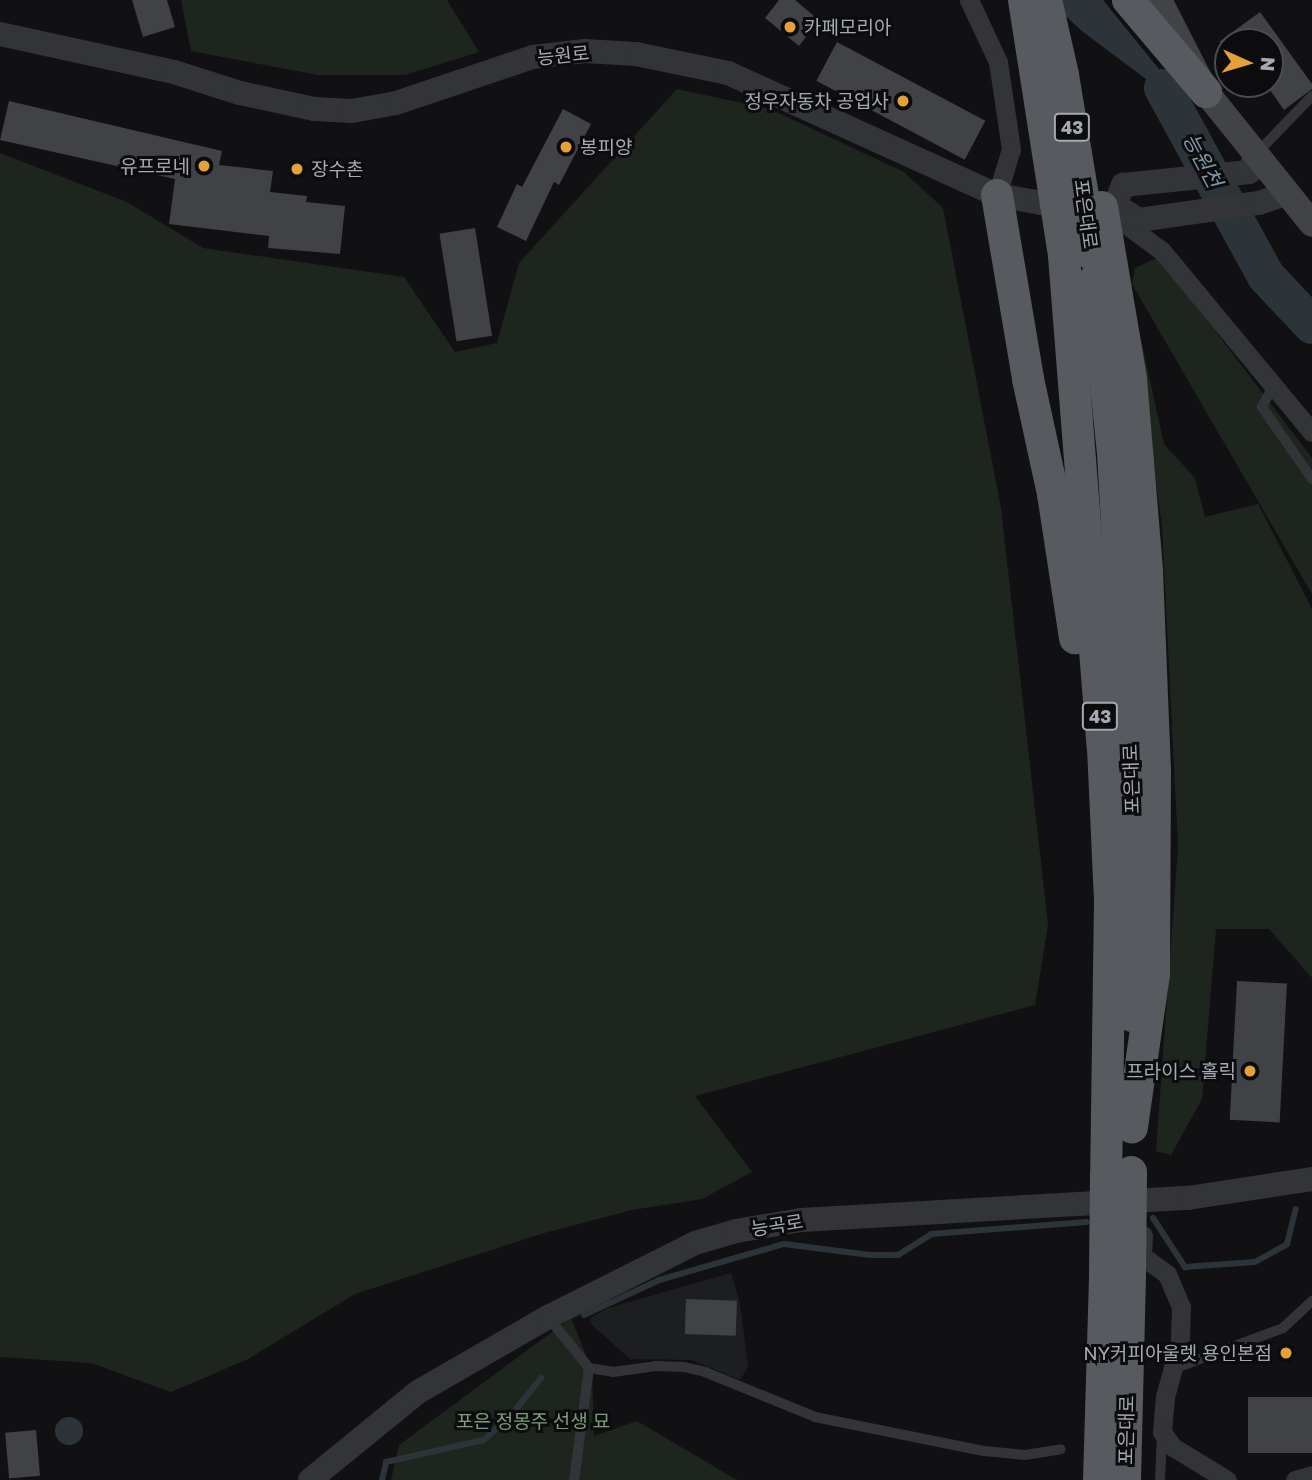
<!DOCTYPE html>
<meta charset="utf-8">
<style>
body{margin:0}
#map{position:relative;width:1312px;height:1480px;overflow:hidden;background:#111113;font-family:"Golos Text","Noto Sans KR",sans-serif}
div>[style]{position:absolute}
.built>*{inset:0;background:#1d1e20}
.green>*{inset:0;background:#1e251f}
.water>*{inset:0;background:#2c343a}
.round{border-radius:50%}
.stream>*{height:6px;margin:-3px;padding:0 3px;transform-origin:3px;border-radius:3px;background:#2c343a}
.river>*{height:38px;margin:-19px;padding:0 19px;transform-origin:19px;border-radius:19px;background:#2c343a}
.building>*{inset:0;background:#404246;transform-origin:0 0}
.service>*{height:10px;margin:-5px;padding:0 5px;transform-origin:5px;border-radius:5px;background:#333437}
.minor>*{height:19px;margin:-9.5px;padding:0 9.5px;transform-origin:9.5px;border-radius:9.5px;background:#333437}
.tertiary>*{height:24px;margin:-12px;padding:0 12px;transform-origin:12px;border-radius:12px;background:#333437}
.secondary>*{height:26px;margin:-13px;padding:0 13px;transform-origin:13px;border-radius:13px;background:#414347}
.trunk>*{height:32px;margin:-16px;padding:0 16px;transform-origin:16px;border-radius:16px;background:#575a5f}
.trunk-bridge>*{height:32px;margin:-16px;padding:0 16px;transform-origin:16px;border-radius:16px;background:#575a5f}
.dots>*{width:19px;height:19px;translate:-50% -50%;box-sizing:border-box;border:4px solid #0c0c0e;border-radius:50%}
span{translate:-50% -50%;white-space:nowrap;text-align:center;line-height:1.15;-webkit-text-stroke:6px #0c0c0e;paint-order:stroke}
.shield-label span{padding:2px 5px;background:#0c0c0e;border:2px solid;border-radius:5px;-webkit-text-stroke-width:0}
.shield-label{font-size:18px;color:#a4a9b2;font-weight:700}
.poi-label{font-size:19px;color:#a4a9b2}
.left{translate:0 -50%;text-align:left}
.right{translate:-100% -50%;text-align:right}
.street-label{font-size:19px;color:#a4a9b2}
.park-label{font-size:19px;color:#7c9c7c}
.water-label{font-size:21px;color:#7d98ab;font-style:italic}
.north{position:absolute;left:1214px;top:28px;width:70px;height:70px;box-sizing:border-box;background:#0c0c0e;border:2px solid #494b50;border-radius:50%;rotate:94deg;font-size:19px;font-weight:700;line-height:28px;text-align:center;color:#a4a9b2}
.north::after{content:'';display:block;margin:auto;width:24px;height:32px;background:#e4a139;clip-path:polygon(50% 0,100% 100%,50% 72%,0 100%)}
</style>
<div id="map">
<div class="built">
<div style="clip-path:polygon(731px 1273px,740px 1303px,748px 1367px,740px 1380px,692px 1360px,630px 1359px,592px 1325px,590px 1318px,608px 1308px)"></div>
</div>
<div class="green">
<div style="clip-path:polygon(181px 0,447px 0,479px 52px,405px 75px,318px 75px,191px 51px)"></div>
<div style="clip-path:polygon(677px 89px,770px 109px,904px 172px,943px 208px,1001px 508px,1048px 925px,1035px 1005px,695px 1096px,752px 1172px,702px 1199px,632px 1210px,544px 1233px,355px 1294px,248px 1359px,171px 1392px,91px 1363px,0 1357px,0 153px,127px 202px,203px 248px,404px 277px,455px 352px,497px 343px,519px 263px)"></div>
<div style="clip-path:polygon(1159px 257px,1312px 458px,1312px 594px,1132px 284px,1135px 268px)"></div>
<div style="clip-path:polygon(1131px 294px,1164px 444px,1195px 478px,1205px 517px,1258px 504px,1312px 609px,1312px 978px,1269px 929px,1216px 929px,1202px 1099px,1171px 1155px,1156px 1151px,1178px 848px,1162px 527px)"></div>
<div style="clip-path:polygon(571px 1318px,592px 1370px,594px 1436px,637px 1421px,737px 1480px,391px 1480px,399px 1445px)"></div>
</div>
<div class="water">
<div style="clip-path:polygon(1048px 0,1103px 0,1209px 131px,1169px 135px,1150px 82px,1083px 32px)"></div>
<div class="round" style="left:55px;top:1417px;width:28px;height:28px"></div>
</div>
<div class="stream">
<div style="left:1153px;top:1218px;width:59px;rotate:56.9deg"></div>
<div style="left:1185px;top:1267px;width:70px;rotate:-4.1deg"></div>
<div style="left:1255px;top:1262px;width:37px;rotate:-29deg"></div>
<div style="left:1287px;top:1244px;width:36px;rotate:-76deg"></div>
<div style="left:584px;top:1315px;width:83px;rotate:-25deg"></div>
<div style="left:659px;top:1280px;width:130px;rotate:-16.1deg"></div>
<div style="left:784px;top:1244px;width:87px;rotate:7.3deg"></div>
<div style="left:870px;top:1255px;width:28px"></div>
<div style="left:898px;top:1255px;width:39px;rotate:-32deg"></div>
<div style="left:931px;top:1234px;width:156px;rotate:-4.4deg"></div>
<div style="left:382px;top:1480px;width:18px;rotate:-77deg"></div>
<div style="left:386px;top:1462px;width:100px;rotate:-12.7deg"></div>
<div style="left:484px;top:1440px;width:40px;rotate:-43deg"></div>
<div style="left:513px;top:1413px;width:45px;rotate:-51.3deg"></div>
</div>
<div class="river">
<div style="left:1163px;top:88px;width:214px;rotate:61.3deg"></div>
<div style="left:1266px;top:276px;width:67px;rotate:46.8deg"></div>
</div>
<div class="building">
<div style="clip-path:polygon(132px 0,167px 0,175px 27px,143px 37px)"></div>
<div style="clip-path:polygon(779px 0,795px 0,819px 20px,799px 46px,765px 18px)"></div>
<div style="clip-path:polygon(1260px 12px,1312px 84px,1312px 89px,1284px 110px,1270px 90px,1270px 42px,1219px 42px)"></div>
<div style="left:837px;top:42px;width:168px;height:44px;rotate:28deg"></div>
<div style="clip-path:polygon(9px 101px,222px 151px,219px 165px,273px 171px,270px 192px,307px 196px,306px 202px,345px 206px,340px 254px,268px 248px,269px 236px,169px 224px,175px 179px,0 140px)"></div>
<div style="clip-path:polygon(563px 109px,591px 124px,559px 185px,554px 182px,526px 241px,497px 227px,517px 184px,522px 187px)"></div>
<div style="left:475px;top:228px;width:109px;height:36px;rotate:81deg"></div>
<div style="left:1237px;top:981px;width:50px;height:139px;rotate:3deg"></div>
<div style="left:686px;top:1299px;width:51px;height:35px;rotate:2deg"></div>
<div style="left:1312px;top:1397px;width:56px;height:64px;rotate:90deg"></div>
<div style="left:36px;top:1430px;width:46px;height:31px;rotate:85deg"></div>
</div>
<div class="service">
<div style="left:1256px;top:154px;width:81px;rotate:-46deg"></div>
<div style="left:1273px;top:386px;width:24px;rotate:118deg"></div>
<div style="left:1262px;top:407px;width:88px;rotate:55.2deg"></div>
<div style="left:548px;top:1317px;width:65px;rotate:51.2deg"></div>
<div style="left:589px;top:1368px;width:113px;rotate:97.6deg"></div>
<div style="left:589px;top:1368px;width:24px;rotate:9deg"></div>
<div style="left:613px;top:1372px;width:43px;rotate:-7.9deg"></div>
<div style="left:656px;top:1366px;width:28px;rotate:2deg"></div>
<div style="left:684px;top:1367px;width:22px;rotate:13deg"></div>
<div style="left:705px;top:1372px;width:119px;rotate:22.2deg"></div>
<div style="left:815px;top:1417px;width:172px;rotate:11.4deg"></div>
<div style="left:984px;top:1451px;width:41px;rotate:5.6deg"></div>
<div style="left:1025px;top:1455px;width:36px;rotate:-9deg"></div>
<div style="left:1173px;top:1369px;width:117px;rotate:-20.4deg"></div>
<div style="left:1283px;top:1328px;width:40px;rotate:-43deg"></div>
<div style="left:1160px;top:1480px;width:44px;rotate:-87.4deg"></div>
</div>
<div class="minor">
<div style="left:969px;top:0;width:68px;rotate:64.9deg"></div>
<div style="left:998px;top:62px;width:88px;rotate:81.5deg"></div>
<div style="left:1011px;top:149px;width:48px;rotate:106.9deg"></div>
<div style="left:1116px;top:217px;width:57px;rotate:36.5deg"></div>
<div style="left:1162px;top:251px;width:235px;rotate:50.4deg"></div>
<div style="left:1143px;top:1235px;width:21px;rotate:93deg"></div>
<div style="left:1142px;top:1256px;width:31px;rotate:36deg"></div>
<div style="left:1167px;top:1274px;width:36px;rotate:67deg"></div>
<div style="left:1181px;top:1307px;width:35px;rotate:92deg"></div>
<div style="left:1180px;top:1342px;width:57px;rotate:105.3deg"></div>
<div style="left:1165px;top:1397px;width:35px;rotate:95deg"></div>
<div style="left:1162px;top:1432px;width:19px;rotate:54deg"></div>
<div style="left:1173px;top:1447px;width:63px;rotate:31.4deg"></div>
<div style="left:1295px;top:1480px;width:18px;rotate:-16deg"></div>
</div>
<div class="tertiary">
<div style="left:0;top:34px;width:178px;rotate:12.3deg"></div>
<div style="left:174px;top:72px;width:69px;rotate:17.7deg"></div>
<div style="left:240px;top:93px;width:76px;rotate:12.2deg"></div>
<div style="left:314px;top:109px;width:38px;rotate:3deg"></div>
<div style="left:352px;top:111px;width:45px;rotate:-10.3deg"></div>
<div style="left:396px;top:103px;width:145px;rotate:-18.6deg"></div>
<div style="left:533px;top:57px;width:52px;rotate:-6.6deg"></div>
<div style="left:585px;top:51px;width:51px;rotate:3.4deg"></div>
<div style="left:636px;top:54px;width:94px;rotate:11.7deg"></div>
<div style="left:728px;top:73px;width:295px;rotate:24.4deg"></div>
<div style="left:997px;top:195px;width:46px;rotate:10.1deg"></div>
<div style="left:1042px;top:203px;width:73px;rotate:1.6deg"></div>
<div style="left:1115px;top:205px;width:28px;rotate:32deg"></div>
<div style="left:1139px;top:220px;width:121px;rotate:-8.1deg"></div>
<div style="left:1259px;top:203px;width:28px;rotate:-19deg"></div>
<div style="left:1115px;top:205px;width:22px;rotate:-68deg"></div>
<div style="left:1123px;top:185px;width:127px;rotate:-5.9deg"></div>
<div style="left:1249px;top:172px;width:18px;rotate:-68deg"></div>
<div style="left:310px;top:1480px;width:139px;rotate:-39.2deg"></div>
<div style="left:418px;top:1392px;width:150px;rotate:-30deg"></div>
<div style="left:548px;top:1317px;width:165px;rotate:-26.7deg"></div>
<div style="left:695px;top:1243px;width:43px;rotate:-16.3deg"></div>
<div style="left:736px;top:1231px;width:66px;rotate:-9.6deg"></div>
<div style="left:801px;top:1220px;width:388px;rotate:-3.3deg"></div>
<div style="left:1188px;top:1198px;width:125px;rotate:-8.7deg"></div>
</div>
<div class="secondary">
<div style="left:1159px;top:0;width:103px;rotate:62.9deg"></div>
<div style="left:1206px;top:92px;width:169px;rotate:51.2deg"></div>
</div>
<div class="trunk">
<div style="left:1128px;top:0;width:121px;rotate:49.7deg"></div>
<div style="left:997px;top:195px;width:187px;rotate:80.4deg"></div>
<div style="left:1028px;top:379px;width:118px;rotate:77.7deg"></div>
<div style="left:1053px;top:494px;width:146px;rotate:81.3deg"></div>
<div style="left:1102px;top:207px;width:174px;rotate:80.4deg"></div>
<div style="left:1131px;top:379px;width:193px;rotate:85.2deg"></div>
<div style="left:1147px;top:571px;width:202px;rotate:87.7deg"></div>
<div style="left:1155px;top:773px;width:201px;rotate:90.3deg"></div>
<div style="left:1154px;top:974px;width:155px;rotate:98.2deg"></div>
<div style="left:1064px;top:256px;width:493px;rotate:85.5deg"></div>
<div style="left:1103px;top:747px;width:153px;rotate:87.4deg"></div>
<div style="left:1110px;top:900px;width:276px;rotate:90.8deg"></div>
<div style="left:1095px;top:279px;width:175px;rotate:84.1deg"></div>
<div style="left:1113px;top:453px;width:326px;rotate:86.7deg"></div>
<div style="left:1132px;top:778px;width:238px;rotate:90deg"></div>
<div style="left:1099px;top:1480px;width:204px;rotate:-88.3deg"></div>
<div style="left:1125px;top:1480px;width:206px;rotate:-88.6deg"></div>
</div>
<div class="trunk-bridge">
<div style="left:1024px;top:0;width:259px;rotate:81.1deg"></div>
<div style="left:1046px;top:0;width:77px;rotate:77.2deg"></div>
<div style="left:1063px;top:75px;width:183px;rotate:80.6deg"></div>
<div style="left:1130px;top:1274px;width:102px;rotate:-89.4deg"></div>
<div style="left:1105px;top:1276px;width:100px;rotate:-89.4deg"></div>
</div>
<div class="dots">
<div style="left:790px;top:27px;background:#e4a139"></div>
<div style="left:903px;top:101px;background:#e4a139"></div>
<div style="left:566px;top:147px;background:#e4a139"></div>
<div style="left:204px;top:166px;background:#e4a139"></div>
<div style="left:297px;top:169px;background:#e4a139"></div>
<div style="left:1250px;top:1071px;background:#e4a139"></div>
<div style="left:1286px;top:1353px;background:#e4a139"></div>
</div>
<div class="shield-label">
<span style="left:1072px;top:127px">43</span>
<span style="left:1100px;top:716px">43</span>
</div>
<div class="poi-label">
<span class="left" style="left:804px;top:27px">카페모리아</span>
<span class="right" style="left:889px;top:101px">정우자동차 공업사</span>
<span class="left" style="left:580px;top:147px">봉피양</span>
<span class="right" style="left:190px;top:166px">유프로네</span>
<span class="left" style="left:311px;top:169px">장수촌</span>
<span class="right" style="left:1236px;top:1071px">프라이스 홀릭</span>
<span class="right" style="left:1272px;top:1353px">NY커피아울렛 용인본점</span>
</div>
<div class="street-label">
<span style="left:563px;top:55px;rotate:-6deg">능원로</span>
<span style="left:1086px;top:214px;rotate:82deg">포은대로</span>
<span style="left:1131px;top:779px;rotate:-92deg">포은대로</span>
<span style="left:777px;top:1225px;rotate:-9deg">능곡로</span>
<span style="left:1126px;top:1430px;rotate:-89deg">포은대로</span>
</div>
<div class="park-label">
<span style="left:533px;top:1421px">포은 정몽주 선생 묘</span>
</div>
<div class="water-label">
<span style="left:1203px;top:160px;rotate:62deg">능원천</span>
</div>
<div class="north">N</div>
</div>
